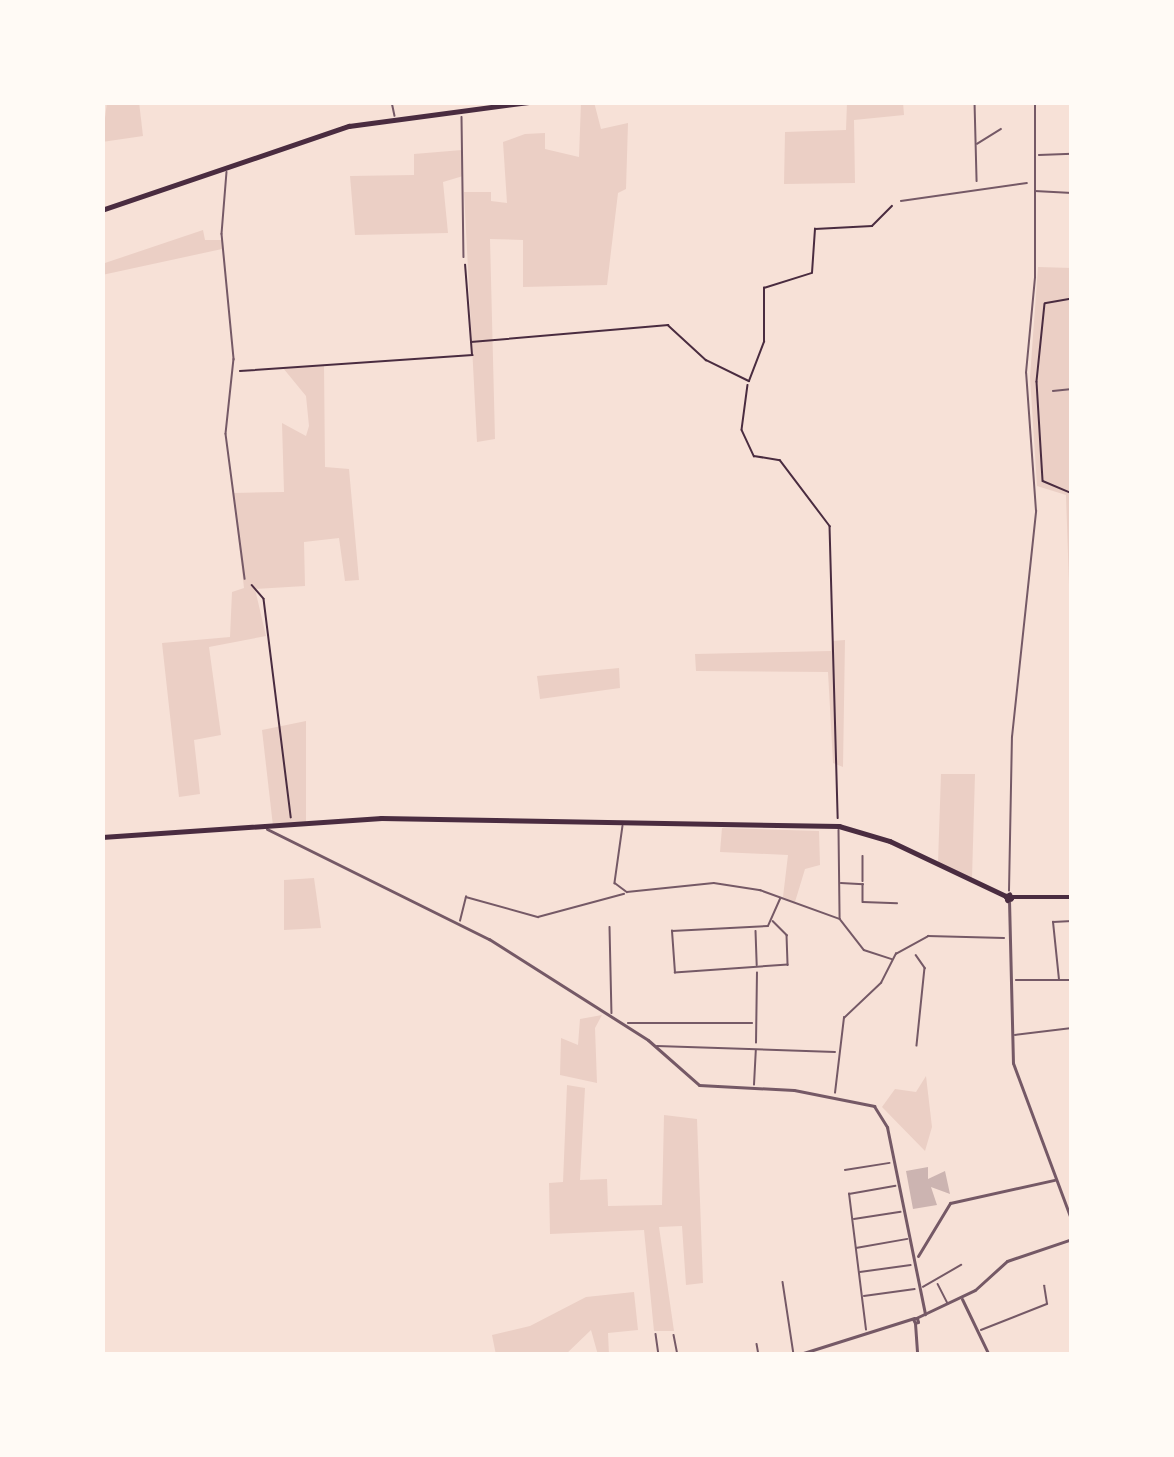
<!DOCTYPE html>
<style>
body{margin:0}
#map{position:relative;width:1174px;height:1457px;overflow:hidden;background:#f7e1d7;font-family:"Roboto Condensed",sans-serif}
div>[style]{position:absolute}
.green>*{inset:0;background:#ebcfc5}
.building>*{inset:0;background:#ccb4b1}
.path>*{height:1.5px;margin:-0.75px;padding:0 0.75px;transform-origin:0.75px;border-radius:0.75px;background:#4a2c40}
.service>*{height:1.5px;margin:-0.75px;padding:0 0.75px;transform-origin:0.75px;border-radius:0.75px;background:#755966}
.minor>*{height:1.5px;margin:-0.75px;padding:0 0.75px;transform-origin:0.75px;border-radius:0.75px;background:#755966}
.tertiary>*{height:3px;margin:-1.5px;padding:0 1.5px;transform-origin:1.5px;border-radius:1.5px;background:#755966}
.secondary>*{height:4.5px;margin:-2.25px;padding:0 2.25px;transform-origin:2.25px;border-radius:2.25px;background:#4a2c40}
span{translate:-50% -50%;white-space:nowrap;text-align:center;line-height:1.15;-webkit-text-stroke:10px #fffaf5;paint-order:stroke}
.frame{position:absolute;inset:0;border:105px solid #fffaf5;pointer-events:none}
</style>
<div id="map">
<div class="green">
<div style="clip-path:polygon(107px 102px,139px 102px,143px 136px,102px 142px)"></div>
<div style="clip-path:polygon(581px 102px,594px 102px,601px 129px,628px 123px,626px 189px,618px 193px,607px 285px,523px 287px,523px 240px,490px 239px,495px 439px,477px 442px,464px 192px,491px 192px,491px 201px,507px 203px,503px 142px,525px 134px,545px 133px,545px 149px,579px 157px)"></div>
<div style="clip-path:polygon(847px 102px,903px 102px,904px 115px,854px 120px,855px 183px,784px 184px,785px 132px,846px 130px)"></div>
<div style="clip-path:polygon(462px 150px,463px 176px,443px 182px,448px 233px,355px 235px,350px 176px,414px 175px,414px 154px)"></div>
<div style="clip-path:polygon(203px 230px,205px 240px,222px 240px,222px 249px,102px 275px,102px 264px)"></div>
<div style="clip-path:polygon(1038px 267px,1072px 268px,1072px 674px,1066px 495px,1037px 486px,1030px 377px)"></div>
<div style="clip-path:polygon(324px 365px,325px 467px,349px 469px,359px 580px,345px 581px,339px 538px,304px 542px,305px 586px,255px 589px,266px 636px,209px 647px,221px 735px,194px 740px,200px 794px,179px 797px,162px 643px,230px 637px,232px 592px,244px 588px,233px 493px,284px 492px,282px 423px,306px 436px,309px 426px,306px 396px,283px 368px)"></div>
<div style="clip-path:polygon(845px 640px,843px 767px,833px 763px,828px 672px,696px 671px,695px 654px,831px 651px,832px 641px)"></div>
<div style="clip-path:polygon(619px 668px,620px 688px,540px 699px,537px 676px)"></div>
<div style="clip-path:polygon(306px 721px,306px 822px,273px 826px,262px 730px)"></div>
<div style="clip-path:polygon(941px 774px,975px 774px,972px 878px,938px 863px)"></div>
<div style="clip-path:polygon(722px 828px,819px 831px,820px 865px,805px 869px,795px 902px,783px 897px,788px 855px,720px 852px)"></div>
<div style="clip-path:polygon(314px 878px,321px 928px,284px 930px,284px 880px)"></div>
<div style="clip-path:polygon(602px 1015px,595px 1028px,597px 1083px,560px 1075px,561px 1038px,578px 1045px,580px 1019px)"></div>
<div style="clip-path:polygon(926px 1076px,932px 1127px,925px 1151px,882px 1107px,895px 1089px,916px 1092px)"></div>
<div style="clip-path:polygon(567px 1085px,585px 1088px,580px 1180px,607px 1179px,608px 1206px,662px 1205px,664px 1115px,697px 1119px,703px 1283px,686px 1285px,682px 1226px,659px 1227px,674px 1331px,654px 1331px,644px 1230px,550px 1234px,549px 1183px,563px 1182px)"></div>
<div style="clip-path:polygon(634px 1292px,638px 1330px,608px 1333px,609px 1355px,598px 1355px,591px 1330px,565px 1355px,496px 1355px,492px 1335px,530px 1326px,586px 1297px)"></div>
</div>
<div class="building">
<div style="clip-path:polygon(928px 1167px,928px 1179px,945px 1171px,950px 1194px,931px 1187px,937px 1205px,913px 1209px,906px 1171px)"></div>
</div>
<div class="path">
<div style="left:1072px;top:299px;width:27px;rotate:170deg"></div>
<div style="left:1045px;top:304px;width:78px;rotate:95.9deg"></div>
<div style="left:1037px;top:382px;width:99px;rotate:86.5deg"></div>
<div style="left:1043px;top:481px;width:30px;rotate:23deg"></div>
<div style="left:1071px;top:493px;width:26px;rotate:88deg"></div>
<div style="left:471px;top:342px;width:198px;rotate:-4.9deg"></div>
<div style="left:668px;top:325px;width:52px;rotate:42.6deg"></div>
<div style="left:706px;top:360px;width:48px;rotate:26deg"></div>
<div style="left:749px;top:381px;width:42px;rotate:-69deg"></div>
<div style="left:764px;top:342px;width:54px;rotate:-90deg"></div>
<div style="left:764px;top:288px;width:50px;rotate:-17.4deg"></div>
<div style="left:812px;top:273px;width:44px;rotate:-86.1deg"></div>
<div style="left:815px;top:229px;width:57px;rotate:-3deg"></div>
<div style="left:872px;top:226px;width:28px;rotate:-45deg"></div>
<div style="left:240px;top:371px;width:233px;rotate:-3.9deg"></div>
<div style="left:472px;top:355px;width:90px;rotate:-94.4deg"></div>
<div style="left:748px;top:385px;width:45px;rotate:97.6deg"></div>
<div style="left:742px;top:430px;width:29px;rotate:65deg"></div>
<div style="left:754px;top:456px;width:26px;rotate:9deg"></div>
<div style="left:780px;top:460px;width:83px;rotate:52.9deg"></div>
<div style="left:830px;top:526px;width:292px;rotate:88.4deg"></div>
<div style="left:252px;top:585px;width:18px;rotate:49deg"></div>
<div style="left:264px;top:599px;width:220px;rotate:82.9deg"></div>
</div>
<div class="service">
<div style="left:1053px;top:391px;width:19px;rotate:-6deg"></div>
<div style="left:938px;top:1284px;width:22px;rotate:63deg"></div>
<div style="left:923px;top:1287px;width:44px;rotate:-30.1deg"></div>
</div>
<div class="minor">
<div style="left:392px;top:102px;width:14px;rotate:78deg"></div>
<div style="left:975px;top:102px;width:79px;rotate:88.5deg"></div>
<div style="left:462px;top:117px;width:140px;rotate:89.2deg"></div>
<div style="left:977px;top:144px;width:28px;rotate:-32deg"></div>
<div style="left:1039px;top:155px;width:33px;rotate:-2deg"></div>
<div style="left:227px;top:172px;width:62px;rotate:94.6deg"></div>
<div style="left:222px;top:234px;width:126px;rotate:84.5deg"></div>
<div style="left:234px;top:359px;width:75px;rotate:96.1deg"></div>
<div style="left:226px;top:434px;width:146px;rotate:82.5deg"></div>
<div style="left:1035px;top:191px;width:37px;rotate:3deg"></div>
<div style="left:901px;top:201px;width:127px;rotate:-8.1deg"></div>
<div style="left:623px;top:826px;width:58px;rotate:98deg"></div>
<div style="left:615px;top:883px;width:15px;rotate:37deg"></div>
<div style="left:627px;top:892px;width:87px;rotate:-5.9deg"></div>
<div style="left:714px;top:883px;width:47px;rotate:8.7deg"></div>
<div style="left:760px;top:890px;width:85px;rotate:19.9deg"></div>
<div style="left:840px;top:919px;width:39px;rotate:52deg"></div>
<div style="left:864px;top:950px;width:29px;rotate:18deg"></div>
<div style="left:839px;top:830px;width:88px;rotate:89.3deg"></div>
<div style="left:863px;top:856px;width:25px;rotate:90deg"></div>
<div style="left:841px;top:883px;width:22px;rotate:3deg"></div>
<div style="left:863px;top:884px;width:18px;rotate:90deg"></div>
<div style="left:863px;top:902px;width:34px;rotate:2deg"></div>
<div style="left:1009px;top:891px;width:154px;rotate:-88.9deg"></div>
<div style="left:1012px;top:737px;width:227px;rotate:-83.9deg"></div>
<div style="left:1036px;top:511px;width:138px;rotate:-94.1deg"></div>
<div style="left:1026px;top:373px;width:96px;rotate:-84.6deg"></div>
<div style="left:1035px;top:277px;width:175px;rotate:-90deg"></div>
<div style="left:460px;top:921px;width:25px;rotate:-76deg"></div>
<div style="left:466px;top:897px;width:75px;rotate:15.5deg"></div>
<div style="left:538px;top:917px;width:89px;rotate:-15deg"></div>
<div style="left:773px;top:921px;width:20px;rotate:45deg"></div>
<div style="left:787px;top:935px;width:30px;rotate:88deg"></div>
<div style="left:788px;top:965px;width:113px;rotate:176deg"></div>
<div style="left:675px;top:973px;width:42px;rotate:-94.1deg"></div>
<div style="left:672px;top:931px;width:96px;rotate:-3deg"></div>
<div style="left:768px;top:926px;width:30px;rotate:-66deg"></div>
<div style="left:610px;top:927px;width:86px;rotate:88.7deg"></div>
<div style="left:756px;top:931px;width:34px;rotate:88deg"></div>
<div style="left:916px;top:955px;width:16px;rotate:55deg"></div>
<div style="left:925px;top:968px;width:78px;rotate:95.9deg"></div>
<div style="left:1016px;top:980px;width:56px"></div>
<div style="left:1059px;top:980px;width:58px;rotate:-95.9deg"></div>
<div style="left:1053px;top:922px;width:19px;rotate:-3deg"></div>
<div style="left:628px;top:1023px;width:124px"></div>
<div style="left:1015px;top:1035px;width:57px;rotate:-7deg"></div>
<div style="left:756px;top:1043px;width:70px;rotate:-89.2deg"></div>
<div style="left:657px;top:1046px;width:178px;rotate:1.9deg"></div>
<div style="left:754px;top:1085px;width:34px;rotate:-87deg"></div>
<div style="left:835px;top:1093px;width:76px;rotate:-83.2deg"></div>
<div style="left:844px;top:1018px;width:51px;rotate:-43.4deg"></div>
<div style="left:881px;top:983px;width:33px;rotate:-63deg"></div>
<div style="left:896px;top:954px;width:37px;rotate:-29deg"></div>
<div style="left:928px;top:936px;width:76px;rotate:1.5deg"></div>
<div style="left:845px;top:1170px;width:45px;rotate:-9deg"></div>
<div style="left:854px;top:1219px;width:47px;rotate:-8.7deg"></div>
<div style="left:856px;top:1248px;width:52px;rotate:-10deg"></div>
<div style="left:860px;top:1272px;width:51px;rotate:-7.8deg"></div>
<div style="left:783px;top:1282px;width:74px;rotate:81.4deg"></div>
<div style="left:864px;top:1296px;width:51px;rotate:-7.8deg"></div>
<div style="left:866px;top:1330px;width:137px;rotate:-97.1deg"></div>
<div style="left:849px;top:1194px;width:47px;rotate:-9.9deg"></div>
<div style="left:981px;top:1330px;width:71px;rotate:-21.5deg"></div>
<div style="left:1047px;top:1304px;width:18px;rotate:-99deg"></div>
<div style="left:656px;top:1334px;width:21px;rotate:82deg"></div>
<div style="left:674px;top:1335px;width:20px;rotate:79deg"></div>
<div style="left:757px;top:1344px;width:11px;rotate:80deg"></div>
</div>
<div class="tertiary">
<div style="left:267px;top:829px;width:248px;rotate:26.4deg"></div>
<div style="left:489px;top:939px;width:188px;rotate:32.4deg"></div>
<div style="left:648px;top:1040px;width:68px;rotate:41.4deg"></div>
<div style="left:699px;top:1085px;width:95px;rotate:3deg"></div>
<div style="left:794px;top:1090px;width:82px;rotate:11.3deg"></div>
<div style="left:874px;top:1106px;width:25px;rotate:58deg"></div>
<div style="left:887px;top:1127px;width:191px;rotate:78.5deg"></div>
<div style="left:1009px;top:900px;width:163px;rotate:88.6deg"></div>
<div style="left:1013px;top:1063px;width:170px;rotate:69.6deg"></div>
<div style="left:918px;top:1256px;width:62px;rotate:-58.9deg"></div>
<div style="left:950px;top:1203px;width:107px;rotate:-12.5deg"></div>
<div style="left:962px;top:1299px;width:62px;rotate:64.3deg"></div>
<div style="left:916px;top:1318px;width:65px;rotate:-25.4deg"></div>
<div style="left:975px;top:1290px;width:43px;rotate:-42.2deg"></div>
<div style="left:1007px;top:1261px;width:69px;rotate:-18.7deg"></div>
<div style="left:917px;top:1318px;width:4px;rotate:76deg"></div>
<div style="left:918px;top:1322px;width:3px;rotate:162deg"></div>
<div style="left:915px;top:1323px;width:4px;rotate:-117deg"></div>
<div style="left:913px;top:1319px;width:4px;rotate:-14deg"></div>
<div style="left:915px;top:1323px;width:32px;rotate:86deg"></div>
<div style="left:797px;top:1355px;width:123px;rotate:-17.5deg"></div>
</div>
<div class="secondary">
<div style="left:102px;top:210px;width:261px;rotate:-18.8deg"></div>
<div style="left:349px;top:126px;width:183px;rotate:-7.6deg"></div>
<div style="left:102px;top:837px;width:280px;rotate:-3.9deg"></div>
<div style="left:381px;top:818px;width:458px;rotate:1deg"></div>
<div style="left:839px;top:826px;width:53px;rotate:16.4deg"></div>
<div style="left:890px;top:841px;width:128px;rotate:25.4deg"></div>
<div style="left:1009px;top:895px;width:4px;rotate:56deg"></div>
<div style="left:1011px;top:898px;width:4px;rotate:146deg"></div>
<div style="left:1008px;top:900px;width:4px;rotate:-124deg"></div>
<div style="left:1006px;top:897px;width:4px;rotate:-34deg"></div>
<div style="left:1011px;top:897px;width:61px"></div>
</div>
<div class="frame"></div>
</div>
